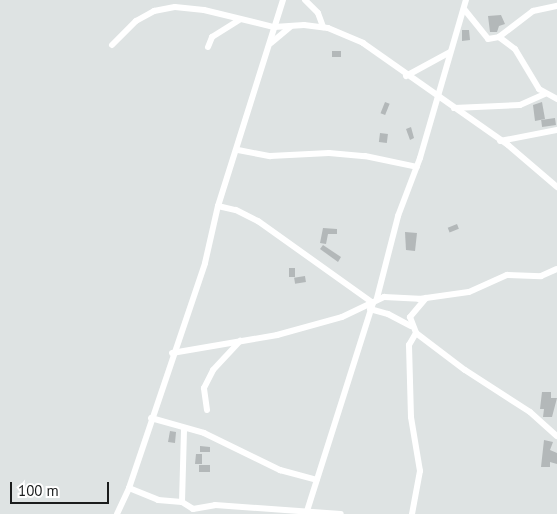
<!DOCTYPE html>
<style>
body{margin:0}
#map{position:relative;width:557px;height:514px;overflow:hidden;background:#dee3e3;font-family:"PT Sans",sans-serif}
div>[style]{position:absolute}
.building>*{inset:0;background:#b3b8b9;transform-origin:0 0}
.street>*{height:6px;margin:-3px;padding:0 3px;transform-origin:3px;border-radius:3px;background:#fff}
span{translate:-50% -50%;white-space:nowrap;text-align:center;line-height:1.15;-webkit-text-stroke:4px #fff;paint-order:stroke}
.scale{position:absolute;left:10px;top:482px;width:99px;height:22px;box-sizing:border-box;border:2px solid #1a1c1c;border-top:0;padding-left:6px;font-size:15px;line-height:18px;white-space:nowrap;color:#1a1c1c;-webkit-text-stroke:4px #fff;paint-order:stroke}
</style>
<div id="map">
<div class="building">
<div style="clip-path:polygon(501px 15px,505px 24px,499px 26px,497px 32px,490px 32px,488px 16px)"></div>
<div style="clip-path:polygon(462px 30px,469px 30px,470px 40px,462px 41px)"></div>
<div style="left:341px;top:51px;width:6px;height:9px;rotate:90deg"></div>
<div style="left:385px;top:102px;width:5px;height:12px;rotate:22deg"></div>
<div style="clip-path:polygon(542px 102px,545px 119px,535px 121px,533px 105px)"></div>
<div style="left:555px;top:118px;width:7px;height:14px;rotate:82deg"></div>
<div style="clip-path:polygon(411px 127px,414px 138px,410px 140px,406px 129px)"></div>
<div style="left:380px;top:133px;width:8px;height:9px;rotate:7deg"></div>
<div style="left:457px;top:224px;width:5px;height:10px;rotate:68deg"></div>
<div style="clip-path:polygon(323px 228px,337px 229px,337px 234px,328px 234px,326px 244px,320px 243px)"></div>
<div style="clip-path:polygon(405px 232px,417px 233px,415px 251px,406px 250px)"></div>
<div style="clip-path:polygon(323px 245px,341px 257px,338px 262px,320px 249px)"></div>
<div style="left:295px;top:268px;width:9px;height:6px;rotate:90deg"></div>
<div style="left:305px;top:276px;width:6px;height:11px;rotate:81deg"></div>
<div style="clip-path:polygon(542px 392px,551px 392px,551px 398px,557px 398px,552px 417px,543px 417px,544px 409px,540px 409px)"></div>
<div style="clip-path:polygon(170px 431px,176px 432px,175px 443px,168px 442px)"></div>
<div style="clip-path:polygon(544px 440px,553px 442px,550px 450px,557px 453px,557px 464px,550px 462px,550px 467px,541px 467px)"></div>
<div style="clip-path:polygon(200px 446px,210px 447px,210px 452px,200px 452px)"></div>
<div style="clip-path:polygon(196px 454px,202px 454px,202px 464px,195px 464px)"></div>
<div style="left:210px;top:465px;width:7px;height:11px;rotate:90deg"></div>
</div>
<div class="street">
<div style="left:305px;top:0;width:18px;rotate:45deg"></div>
<div style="left:318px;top:13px;width:15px;rotate:70deg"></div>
<div style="left:464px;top:9px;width:38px;rotate:51deg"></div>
<div style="left:488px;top:39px;width:11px;rotate:-10deg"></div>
<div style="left:499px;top:37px;width:43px;rotate:-37.4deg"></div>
<div style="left:533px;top:11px;width:25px;rotate:-12deg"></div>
<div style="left:499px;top:37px;width:20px;rotate:37deg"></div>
<div style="left:515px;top:49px;width:47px;rotate:59deg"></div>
<div style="left:539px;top:89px;width:21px;rotate:29deg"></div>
<div style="left:271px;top:43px;width:25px;rotate:-40deg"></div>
<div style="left:112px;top:45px;width:34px;rotate:-45deg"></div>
<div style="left:136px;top:21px;width:21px;rotate:-29deg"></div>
<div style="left:154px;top:11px;width:21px;rotate:-11deg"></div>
<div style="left:175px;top:7px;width:29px;rotate:6deg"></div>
<div style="left:204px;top:10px;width:72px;rotate:13.7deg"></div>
<div style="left:274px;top:27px;width:30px;rotate:-4deg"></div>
<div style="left:304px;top:25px;width:24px;rotate:7deg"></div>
<div style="left:328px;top:28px;width:38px;rotate:23deg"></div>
<div style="left:363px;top:43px;width:177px;rotate:35.1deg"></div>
<div style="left:508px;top:145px;width:65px;rotate:40.6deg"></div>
<div style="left:208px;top:47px;width:11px;rotate:-68deg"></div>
<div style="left:212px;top:37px;width:32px;rotate:-32deg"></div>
<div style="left:406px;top:76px;width:50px;rotate:-28.6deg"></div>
<div style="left:454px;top:108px;width:66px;rotate:-2.6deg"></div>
<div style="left:520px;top:105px;width:27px;rotate:-24deg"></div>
<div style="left:500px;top:141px;width:58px;rotate:-10.9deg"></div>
<div style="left:238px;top:150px;width:33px;rotate:11deg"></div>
<div style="left:270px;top:156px;width:59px;rotate:-2.9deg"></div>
<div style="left:329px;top:153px;width:36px;rotate:5deg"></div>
<div style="left:365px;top:156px;width:53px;rotate:11.9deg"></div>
<div style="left:218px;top:206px;width:18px;rotate:13deg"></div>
<div style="left:236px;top:210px;width:25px;rotate:27deg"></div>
<div style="left:258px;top:221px;width:141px;rotate:35.5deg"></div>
<div style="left:373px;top:303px;width:221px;rotate:107.6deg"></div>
<div style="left:377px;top:298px;width:85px;rotate:-75.6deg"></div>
<div style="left:398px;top:216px;width:62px;rotate:-69.2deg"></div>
<div style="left:420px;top:158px;width:165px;rotate:-73.8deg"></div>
<div style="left:426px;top:298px;width:25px;rotate:130deg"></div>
<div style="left:410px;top:317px;width:17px;rotate:69deg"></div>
<div style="left:416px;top:333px;width:61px;rotate:37.1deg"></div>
<div style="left:465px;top:370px;width:77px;rotate:32.9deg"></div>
<div style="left:530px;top:412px;width:36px;rotate:42deg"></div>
<div style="left:370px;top:309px;width:19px;rotate:16deg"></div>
<div style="left:388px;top:314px;width:26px;rotate:28deg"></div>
<div style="left:172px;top:353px;width:107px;rotate:-9.7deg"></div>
<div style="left:277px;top:335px;width:67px;rotate:-15.5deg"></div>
<div style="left:342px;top:317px;width:47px;rotate:-25.5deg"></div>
<div style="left:384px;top:297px;width:35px;rotate:3deg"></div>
<div style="left:419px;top:299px;width:50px;rotate:-8deg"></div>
<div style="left:469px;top:292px;width:42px;rotate:-24.1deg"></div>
<div style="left:507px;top:275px;width:34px;rotate:2deg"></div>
<div style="left:541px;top:276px;width:17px;rotate:-24deg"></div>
<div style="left:207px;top:410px;width:22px;rotate:-98deg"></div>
<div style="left:204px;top:388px;width:20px;rotate:-63deg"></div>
<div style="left:213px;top:370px;width:40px;rotate:-47deg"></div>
<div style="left:151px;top:418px;width:55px;rotate:15.8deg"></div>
<div style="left:204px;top:433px;width:85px;rotate:26deg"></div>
<div style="left:280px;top:470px;width:38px;rotate:15deg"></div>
<div style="left:129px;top:488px;width:31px;rotate:22deg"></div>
<div style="left:158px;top:500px;width:24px;rotate:5deg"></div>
<div style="left:182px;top:502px;width:13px;rotate:32deg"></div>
<div style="left:193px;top:509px;width:22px;rotate:-10deg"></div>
<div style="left:215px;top:505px;width:126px;rotate:4.1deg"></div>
<div style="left:182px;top:502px;width:73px;rotate:-88.4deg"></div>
<div style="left:117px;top:514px;width:29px;rotate:-65deg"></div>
<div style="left:129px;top:488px;width:237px;rotate:-71.3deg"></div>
<div style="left:205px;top:263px;width:58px;rotate:-77.2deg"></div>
<div style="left:218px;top:206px;width:216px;rotate:-72.5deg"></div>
<div style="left:412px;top:514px;width:44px;rotate:-79.5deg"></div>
<div style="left:420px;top:471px;width:55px;rotate:-99.5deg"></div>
<div style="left:411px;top:417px;width:72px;rotate:-91.6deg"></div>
<div style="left:409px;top:345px;width:14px;rotate:-60deg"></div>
</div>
<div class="scale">100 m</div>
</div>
